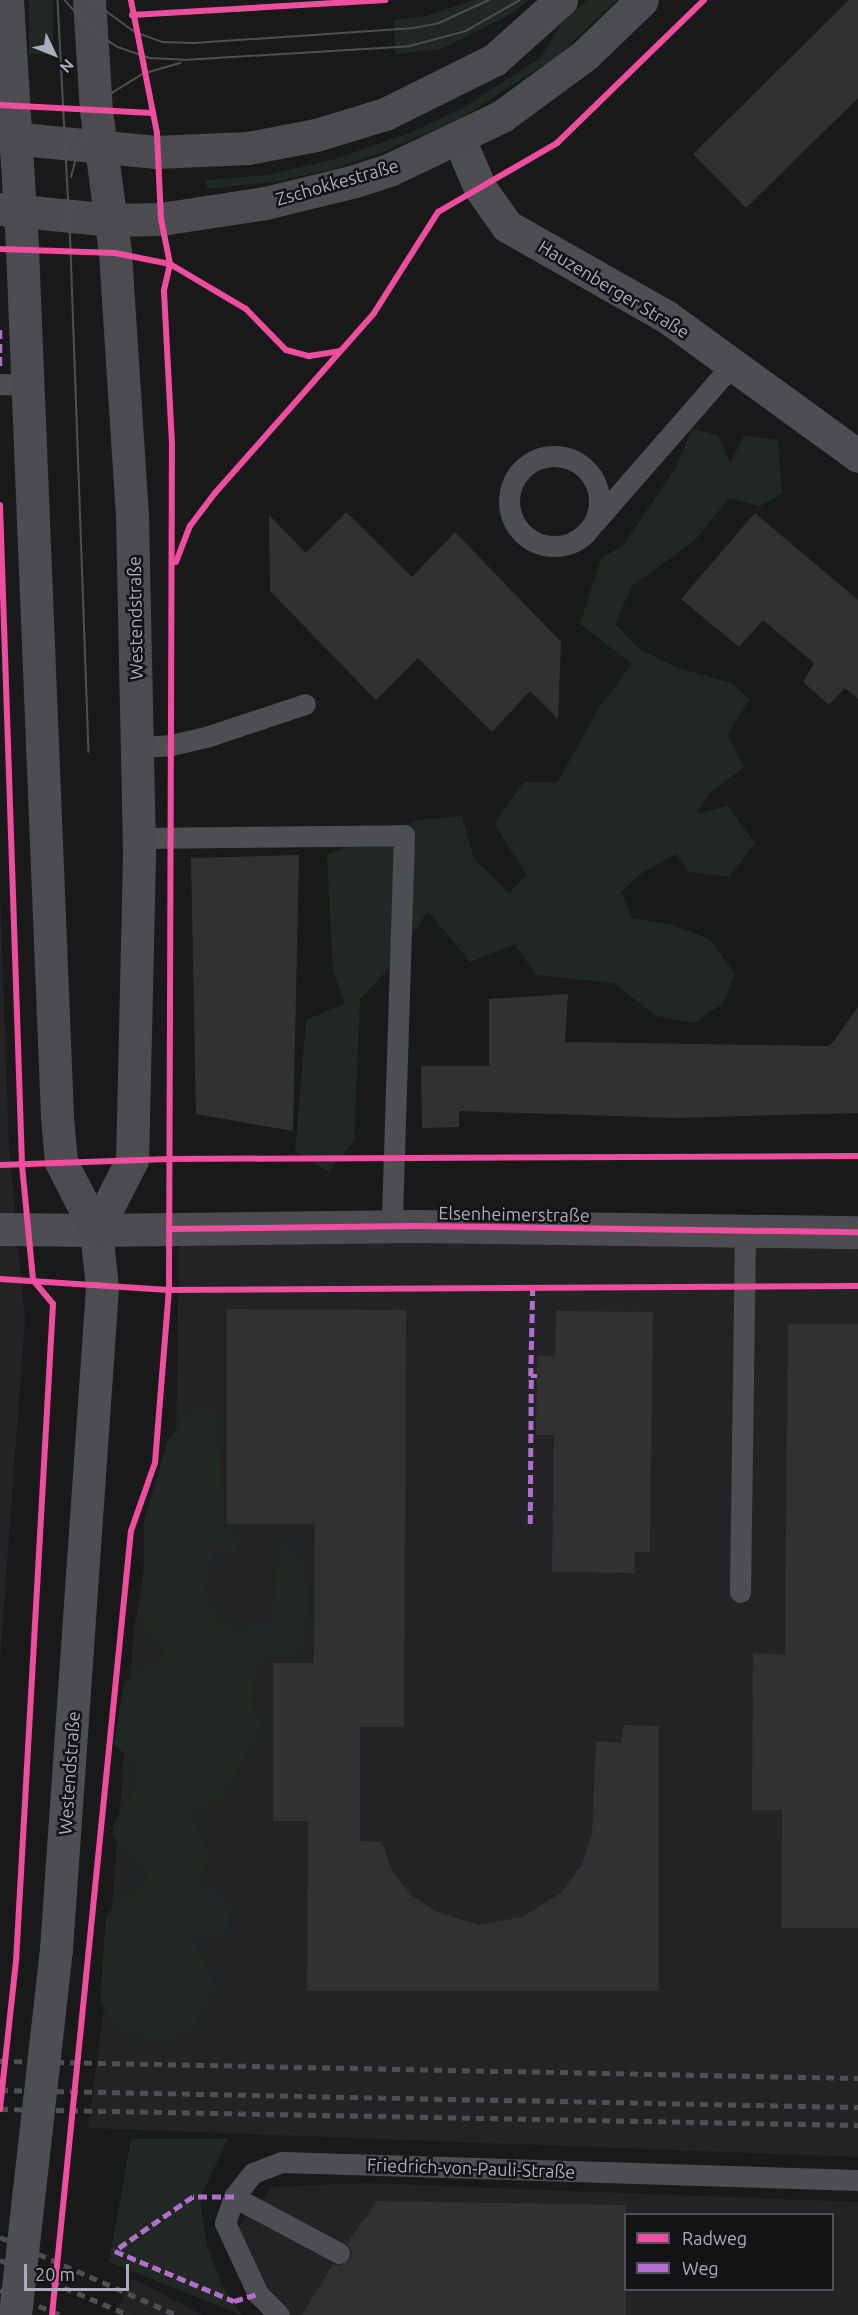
<!DOCTYPE html>
<meta charset="utf-8">
<style>
body{margin:0}
#map{position:relative;width:858px;height:2315px;overflow:hidden;background:#1a1a1a;font-family:Ubuntu,sans-serif}
div>[style]{position:absolute}
.built>*{inset:0;background:#242426}
.green>*{inset:0;background:#222924;transform-origin:0 0}
.building>*{inset:0;background:#323232}
.service>*{height:21px;margin:-10.5px;padding:0 10.5px;transform-origin:10.5px;border-radius:10.5px;background:#4e4f53}
.service>.ring{margin:-10.5px;padding:0;box-sizing:content-box;background:none;border:21px solid #4e4f53;border-radius:50%}
.minor>*{height:33px;margin:-16.5px;padding:0 16.5px;transform-origin:16.5px;border-radius:16.5px;background:#4e4f53}
.tertiary>*{height:33px;margin:-16.5px;padding:0 16.5px;transform-origin:16.5px;border-radius:16.5px;background:#4e4f53}
.secondary>*{height:33px;margin:-16.5px;padding:0 16.5px;transform-origin:16.5px;border-radius:16.5px;background:#4d4d51}
.tram>*{height:1.5px;margin:-0.75px;padding:0 0.75px;transform-origin:0.75px;border-radius:0.75px;background:#4f5053}
.rail>*{height:4.5px;margin-top:-2.25px;transform-origin:0;background:repeating-linear-gradient(90deg,#4f5053 0 8px,transparent 0 14px)}
.quiet>*{height:4.5px;margin-top:-2.25px;transform-origin:0;background:repeating-linear-gradient(90deg,#b36fd0 0 9px,transparent 0 13.5px)}
.cycleway>*{height:6px;margin:-3px;padding:0 3px;transform-origin:3px;border-radius:3px;background:#ef4d9e}
span{translate:-50% -50%;white-space:nowrap;text-align:center;line-height:1.15;-webkit-text-stroke:5px #141416;paint-order:stroke}
.street-label{font-size:18px;color:#abaeba}
.legend{position:absolute;left:624px;top:2213px;width:210px;height:78px;box-sizing:border-box;background:#141416;border:2px solid #505258;margin:0;padding:8px 10px;list-style:none;font-size:18px;color:#abaeba}
.legend li{display:flex;align-items:center;gap:12px;height:30px}
.legend b{width:30px;border:2px solid #505258}
.north{position:absolute;left:24px;top:24px;width:60px;height:60px;-webkit-text-stroke:4px #141416;paint-order:stroke;rotate:133deg;font-size:16px;font-weight:700;line-height:24px;text-align:center;color:#abaeba}
.north::after{content:'';display:block;margin:auto;width:21px;height:27px;background:#abaeba;clip-path:polygon(50% 0,100% 100%,50% 72%,0 100%)}
.scale{position:absolute;left:24px;top:2264px;width:105px;height:27px;box-sizing:border-box;border:3px solid #abaeba;border-top:0;padding-left:8px;font-size:18px;line-height:21px;white-space:nowrap;color:#abaeba;-webkit-text-stroke:4px #141416;paint-order:stroke}
</style>
<div id="map">
<div class="built">
<div style="clip-path:polygon(0 891px,9px 1147px,25px 1320px,0 1660px)"></div>
<div style="clip-path:polygon(179px 1228px,858px 1230px,858px 2157px,88px 2128px,104px 2008px,134px 1628px,150px 1538px,176px 1453px)"></div>
<div style="clip-path:polygon(evenodd,366px 2183px,858px 2202px,858px 2315px,291px 2315px,254px 2276px,236px 2230px,272px 2187px,366px 2183px,626px 2214px,832px 2214px,832px 2290px,626px 2290px,626px 2214px)"></div>
<div style="clip-path:polygon(132px 2278px,203px 2315px,114px 2315px)"></div>
</div>
<div class="green">
<div style="left:29px;top:0;width:24px;height:54px"></div>
<div style="clip-path:polygon(474px 0,529px 0,511px 14px,441px 49px,395px 54px,394px 20px,426px 16px)"></div>
<div style="clip-path:polygon(587px 0,617px 0,556px 57px,463px 117px,383px 152px,329px 170px,273px 182px,207px 189px,206px 180px,267px 175px,335px 159px,415px 131px,461px 109px,540px 58px,563px 22px)"></div>
<div style="clip-path:polygon(692px 429px,718px 435px,730px 463px,744px 436px,778px 440px,782px 493px,760px 506px,729px 498px,695px 540px,632px 586px,615px 624px,639px 649px,678px 668px,731px 683px,750px 699px,727px 734px,744px 767px,709px 794px,696px 814px,728px 806px,755px 843px,729px 877px,689px 872px,676px 854px,643px 872px,621px 892px,632px 918px,671px 925px,710px 939px,735px 974px,723px 1003px,694px 1023px,656px 1016px,614px 983px,536px 975px,515px 944px,470px 962px,428px 911px,392px 965px,360px 999px,354px 1141px,329px 1172px,295px 1152px,306px 1020px,345px 1004px,333px 971px,327px 855px,419px 820px,462px 816px,474px 859px,509px 893px,527px 875px,494px 824px,524px 782px,557px 783px,599px 708px,632px 664px,580px 624px,601px 559px,624px 544px,676px 467px)"></div>
<div style="clip-path:polygon(195px 1405px,217px 1419px,224px 1527px,240px 1537px,235px 1552px,216px 1547px,209px 1565px,205px 1594px,219px 1620px,231px 1630px,261px 1626px,273px 1617px,279px 1550px,287px 1543px,304px 1564px,308px 1596px,305px 1644px,296px 1653px,277px 1653px,256px 1668px,251px 1705px,262px 1725px,250px 1747px,219px 1800px,190px 1808px,208px 1857px,198px 1882px,231px 1905px,226px 1935px,192px 1939px,215px 1987px,191px 2031px,158px 2040px,119px 2029px,100px 2001px,106px 1915px,149px 1877px,141px 1864px,113px 1837px,113px 1826px,137px 1786px,135px 1764px,114px 1744px,124px 1682px,160px 1666px,165px 1649px,143px 1622px,144px 1520px,168px 1440px)"></div>
<div style="clip-path:polygon(131px 2139px,228px 2139px,200px 2198px,207px 2246px,223px 2287px,242px 2315px,109px 2262px)"></div>
</div>
<div class="building">
<div style="clip-path:polygon(849px 0,858px 0,858px 98px,746px 208px,693px 154px)"></div>
<div style="clip-path:polygon(346px 512px,412px 577px,455px 532px,561px 642px,558px 719px,530px 691px,492px 732px,418px 658px,376px 700px,270px 591px,269px 515px,306px 553px)"></div>
<div style="clip-path:polygon(755px 513px,858px 600px,858px 699px,845px 688px,829px 705px,803px 682px,814px 663px,763px 620px,739px 647px,681px 599px)"></div>
<div style="clip-path:polygon(299px 855px,293px 1131px,196px 1114px,191px 858px)"></div>
<div style="clip-path:polygon(568px 994px,565px 1042px,830px 1046px,858px 1007px,858px 1113px,675px 1118px,459px 1111px,459px 1127px,422px 1128px,421px 1066px,489px 1066px,489px 999px)"></div>
<div style="clip-path:polygon(227px 1309px,406px 1310px,404px 1727px,360px 1727px,360px 1841px,382px 1842px,393px 1873px,412px 1896px,437px 1912px,479px 1925px,522px 1917px,561px 1893px,582px 1864px,592px 1834px,596px 1741px,621px 1743px,624px 1725px,659px 1726px,659px 1991px,307px 1991px,308px 1821px,273px 1821px,273px 1663px,314px 1663px,315px 1524px,227px 1524px)"></div>
<div style="clip-path:polygon(556px 1311px,653px 1312px,650px 1552px,635px 1552px,635px 1573px,552px 1572px,554px 1435px,536px 1435px,537px 1356px,555px 1356px)"></div>
<div style="clip-path:polygon(788px 1324px,858px 1324px,858px 1928px,781px 1928px,782px 1810px,752px 1810px,753px 1653px,785px 1655px)"></div>
<div style="clip-path:polygon(377px 2201px,626px 2205px,626px 2315px,302px 2315px,333px 2264px,340px 2266px,350px 2259px,352px 2252px,347px 2243px)"></div>
</div>
<div class="service">
<div style="left:0;top:384px;width:28px;rotate:2deg"></div>
<div class="ring" style="left:509px;top:456px;width:69px;height:69px"></div>
<div style="left:595px;top:522px;width:208px;rotate:-48.9deg"></div>
<div style="left:138px;top:747px;width:33px;rotate:-3deg"></div>
<div style="left:171px;top:745px;width:39px;rotate:-13deg"></div>
<div style="left:209px;top:736px;width:101px;rotate:-18.4deg"></div>
<div style="left:138px;top:838px;width:266px;rotate:-0.6deg"></div>
<div style="left:404px;top:835px;width:392px;rotate:91.8deg"></div>
<div style="left:740px;top:1592px;width:360px;rotate:-89.2deg"></div>
<div style="left:234px;top:2197px;width:119px;rotate:28.1deg"></div>
<div style="left:279px;top:2315px;width:30px;rotate:-135deg"></div>
<div style="left:258px;top:2294px;width:78px;rotate:-114.9deg"></div>
<div style="left:225px;top:2223px;width:28px;rotate:-71deg"></div>
<div style="left:234px;top:2197px;width:31px;rotate:-52deg"></div>
<div style="left:253px;top:2173px;width:31px;rotate:-21deg"></div>
<div style="left:282px;top:2162px;width:576px;rotate:1.79deg"></div>
</div>
<div class="minor">
<div style="left:459px;top:139px;width:53px;rotate:66.8deg"></div>
<div style="left:480px;top:188px;width:47px;rotate:54.6deg"></div>
<div style="left:507px;top:226px;width:184px;rotate:29.6deg"></div>
<div style="left:667px;top:317px;width:236px;rotate:36deg"></div>
</div>
<div class="tertiary">
<div style="left:0;top:1229px;width:96px;rotate:0.6deg"></div>
<div style="left:96px;top:1230px;width:58px;rotate:84.1deg"></div>
<div style="left:102px;top:1288px;width:663px;rotate:93.98deg"></div>
<div style="left:56px;top:1949px;width:368px;rotate:96.4deg"></div>
</div>
<div class="secondary">
<div style="left:7px;top:0;width:248px;rotate:86.5deg"></div>
<div style="left:22px;top:248px;width:870px;rotate:87.69deg"></div>
<div style="left:57px;top:1117px;width:45px;rotate:84.9deg"></div>
<div style="left:61px;top:1162px;width:76px;rotate:62.8deg"></div>
<div style="left:89px;top:0;width:110px;rotate:86.4deg"></div>
<div style="left:96px;top:110px;width:144px;rotate:82.4deg"></div>
<div style="left:115px;top:253px;width:264px;rotate:86.3deg"></div>
<div style="left:132px;top:516px;width:340px;rotate:88.8deg"></div>
<div style="left:139px;top:856px;width:304px;rotate:91.3deg"></div>
<div style="left:132px;top:1160px;width:79px;rotate:117.2deg"></div>
<div style="left:0;top:137px;width:157px;rotate:5.5deg"></div>
<div style="left:156px;top:152px;width:92px;rotate:-2.5deg"></div>
<div style="left:248px;top:148px;width:69px;rotate:-10.8deg"></div>
<div style="left:316px;top:135px;width:72px;rotate:-16.9deg"></div>
<div style="left:385px;top:114px;width:122px;rotate:-26.4deg"></div>
<div style="left:494px;top:60px;width:90px;rotate:-41.8deg"></div>
<div style="left:0;top:209px;width:113px;rotate:5.6deg"></div>
<div style="left:112px;top:220px;width:49px;rotate:-1.2deg"></div>
<div style="left:161px;top:219px;width:105px;rotate:-8.7deg"></div>
<div style="left:265px;top:203px;width:93px;rotate:-13.7deg"></div>
<div style="left:355px;top:181px;width:38px;rotate:-18deg"></div>
<div style="left:391px;top:169px;width:123px;rotate:-25.5deg"></div>
<div style="left:502px;top:116px;width:103px;rotate:-36.3deg"></div>
<div style="left:585px;top:55px;width:79px;rotate:-44deg"></div>
<div style="left:96px;top:1230px;width:318px;rotate:-0.7deg"></div>
<div style="left:414px;top:1226px;width:444px;rotate:0.8deg"></div>
</div>
<div class="tram">
<div style="left:58px;top:0;width:250px;rotate:87deg"></div>
<div style="left:71px;top:250px;width:502px;rotate:87.95deg"></div>
<div style="left:65px;top:0;width:38px;rotate:49deg"></div>
<div style="left:90px;top:29px;width:33px;rotate:33deg"></div>
<div style="left:118px;top:47px;width:34px;rotate:19deg"></div>
<div style="left:150px;top:58px;width:34px;rotate:3deg"></div>
<div style="left:184px;top:60px;width:226px;rotate:-3.5deg"></div>
<div style="left:410px;top:46px;width:58px;rotate:-15deg"></div>
<div style="left:466px;top:31px;width:62px;rotate:-29.9deg"></div>
<div style="left:91px;top:0;width:54px;rotate:36deg"></div>
<div style="left:135px;top:32px;width:30px;rotate:20deg"></div>
<div style="left:163px;top:42px;width:31px;rotate:2deg"></div>
<div style="left:194px;top:43px;width:221px;rotate:-3.9deg"></div>
<div style="left:414px;top:28px;width:25px;rotate:-11deg"></div>
<div style="left:439px;top:23px;width:55px;rotate:-24.7deg"></div>
<div style="left:71px;top:177px;width:50px;rotate:-74.8deg"></div>
<div style="left:84px;top:129px;width:46px;rotate:-52.1deg"></div>
<div style="left:112px;top:93px;width:36px;rotate:-32deg"></div>
<div style="left:142px;top:74px;width:40px;rotate:-16deg"></div>
</div>
<div class="rail">
<div style="left:0;top:2061px;width:858px;rotate:1.14deg"></div>
<div style="left:0;top:2090px;width:858px;rotate:1.14deg"></div>
<div style="left:0;top:2109px;width:858px;rotate:1.07deg"></div>
<div style="left:0;top:2237px;width:193px;rotate:23.8deg"></div>
<div style="left:0;top:2260px;width:140px;rotate:23.1deg"></div>
<div style="left:0;top:2290px;width:66px;rotate:22.3deg"></div>
<div style="left:0;top:2314px;width:4px;rotate:14deg"></div>
</div>
<div class="quiet">
<div style="left:0;top:330px;width:37px;rotate:90deg"></div>
<div style="left:533px;top:1287px;width:89px;rotate:91.3deg"></div>
<div style="left:531px;top:1376px;width:6px"></div>
<div style="left:530px;top:1524px;width:148px;rotate:-89.6deg"></div>
<div style="left:234px;top:2197px;width:41px;rotate:180deg"></div>
<div style="left:193px;top:2197px;width:95px;rotate:145.3deg"></div>
<div style="left:115px;top:2251px;width:129px;rotate:22.8deg"></div>
<div style="left:234px;top:2301px;width:25px;rotate:-16deg"></div>
</div>
<div class="cycleway">
<div style="left:132px;top:15px;width:254px;rotate:-3.4deg"></div>
<div style="left:0;top:105px;width:153px;rotate:3deg"></div>
<div style="left:0;top:249px;width:115px;rotate:2deg"></div>
<div style="left:115px;top:253px;width:56px;rotate:11.3deg"></div>
<div style="left:170px;top:264px;width:88px;rotate:30.6deg"></div>
<div style="left:246px;top:309px;width:57px;rotate:45.7deg"></div>
<div style="left:286px;top:350px;width:24px;rotate:15deg"></div>
<div style="left:309px;top:356px;width:31px;rotate:-9deg"></div>
<div style="left:0;top:505px;width:660px;rotate:88.09deg"></div>
<div style="left:22px;top:1165px;width:116px;rotate:84.5deg"></div>
<div style="left:33px;top:1280px;width:31px;rotate:50deg"></div>
<div style="left:53px;top:1304px;width:658px;rotate:93.22deg"></div>
<div style="left:16px;top:1961px;width:149px;rotate:96.2deg"></div>
<div style="left:176px;top:562px;width:39px;rotate:-69deg"></div>
<div style="left:190px;top:526px;width:41px;rotate:-52.9deg"></div>
<div style="left:215px;top:493px;width:240px;rotate:-48.5deg"></div>
<div style="left:374px;top:313px;width:120px;rotate:-57.6deg"></div>
<div style="left:438px;top:212px;width:138px;rotate:-30.1deg"></div>
<div style="left:557px;top:143px;width:205px;rotate:-44.2deg"></div>
<div style="left:0;top:1165px;width:169px;rotate:-2deg"></div>
<div style="left:169px;top:1159px;width:689px;rotate:-0.25deg"></div>
<div style="left:169px;top:1229px;width:245px;rotate:-0.7deg"></div>
<div style="left:414px;top:1226px;width:444px;rotate:0.8deg"></div>
<div style="left:0;top:1279px;width:169px;rotate:3.7deg"></div>
<div style="left:169px;top:1290px;width:689px;rotate:-0.33deg"></div>
<div style="left:52px;top:2315px;width:788px;rotate:-84.25deg"></div>
<div style="left:131px;top:1531px;width:72px;rotate:-70.6deg"></div>
<div style="left:155px;top:1463px;width:174px;rotate:-85.4deg"></div>
<div style="left:169px;top:1290px;width:846px;rotate:-89.8deg"></div>
<div style="left:172px;top:444px;width:154px;rotate:-93deg"></div>
<div style="left:164px;top:290px;width:27px;rotate:-77deg"></div>
<div style="left:170px;top:264px;width:46px;rotate:-101.3deg"></div>
<div style="left:161px;top:219px;width:86px;rotate:-92.7deg"></div>
<div style="left:157px;top:133px;width:136px;rotate:-101.1deg"></div>
</div>
<div class="street-label">
<span style="left:337px;top:182px;rotate:-16deg">Zschokkestraße</span>
<span style="left:614px;top:289px;rotate:31deg">Hauzenberger Straße</span>
<span style="left:135px;top:618px;rotate:-91deg">Westendstraße</span>
<span style="left:514px;top:1214px;rotate:1deg">Elsenheimerstraße</span>
<span style="left:69px;top:1773px;rotate:-86deg">Westendstraße</span>
<span style="left:471px;top:2168px;rotate:2deg">Friedrich-von-Pauli-Straße</span>
</div>
<ul class="legend">
<li><b style="height:8px;background:#ef4d9e"></b>Radweg</li>
<li><b style="height:8px;background:#b36fd0"></b>Weg</li>
</ul>
<div class="north">N</div>
<div class="scale">20 m</div>
</div>
